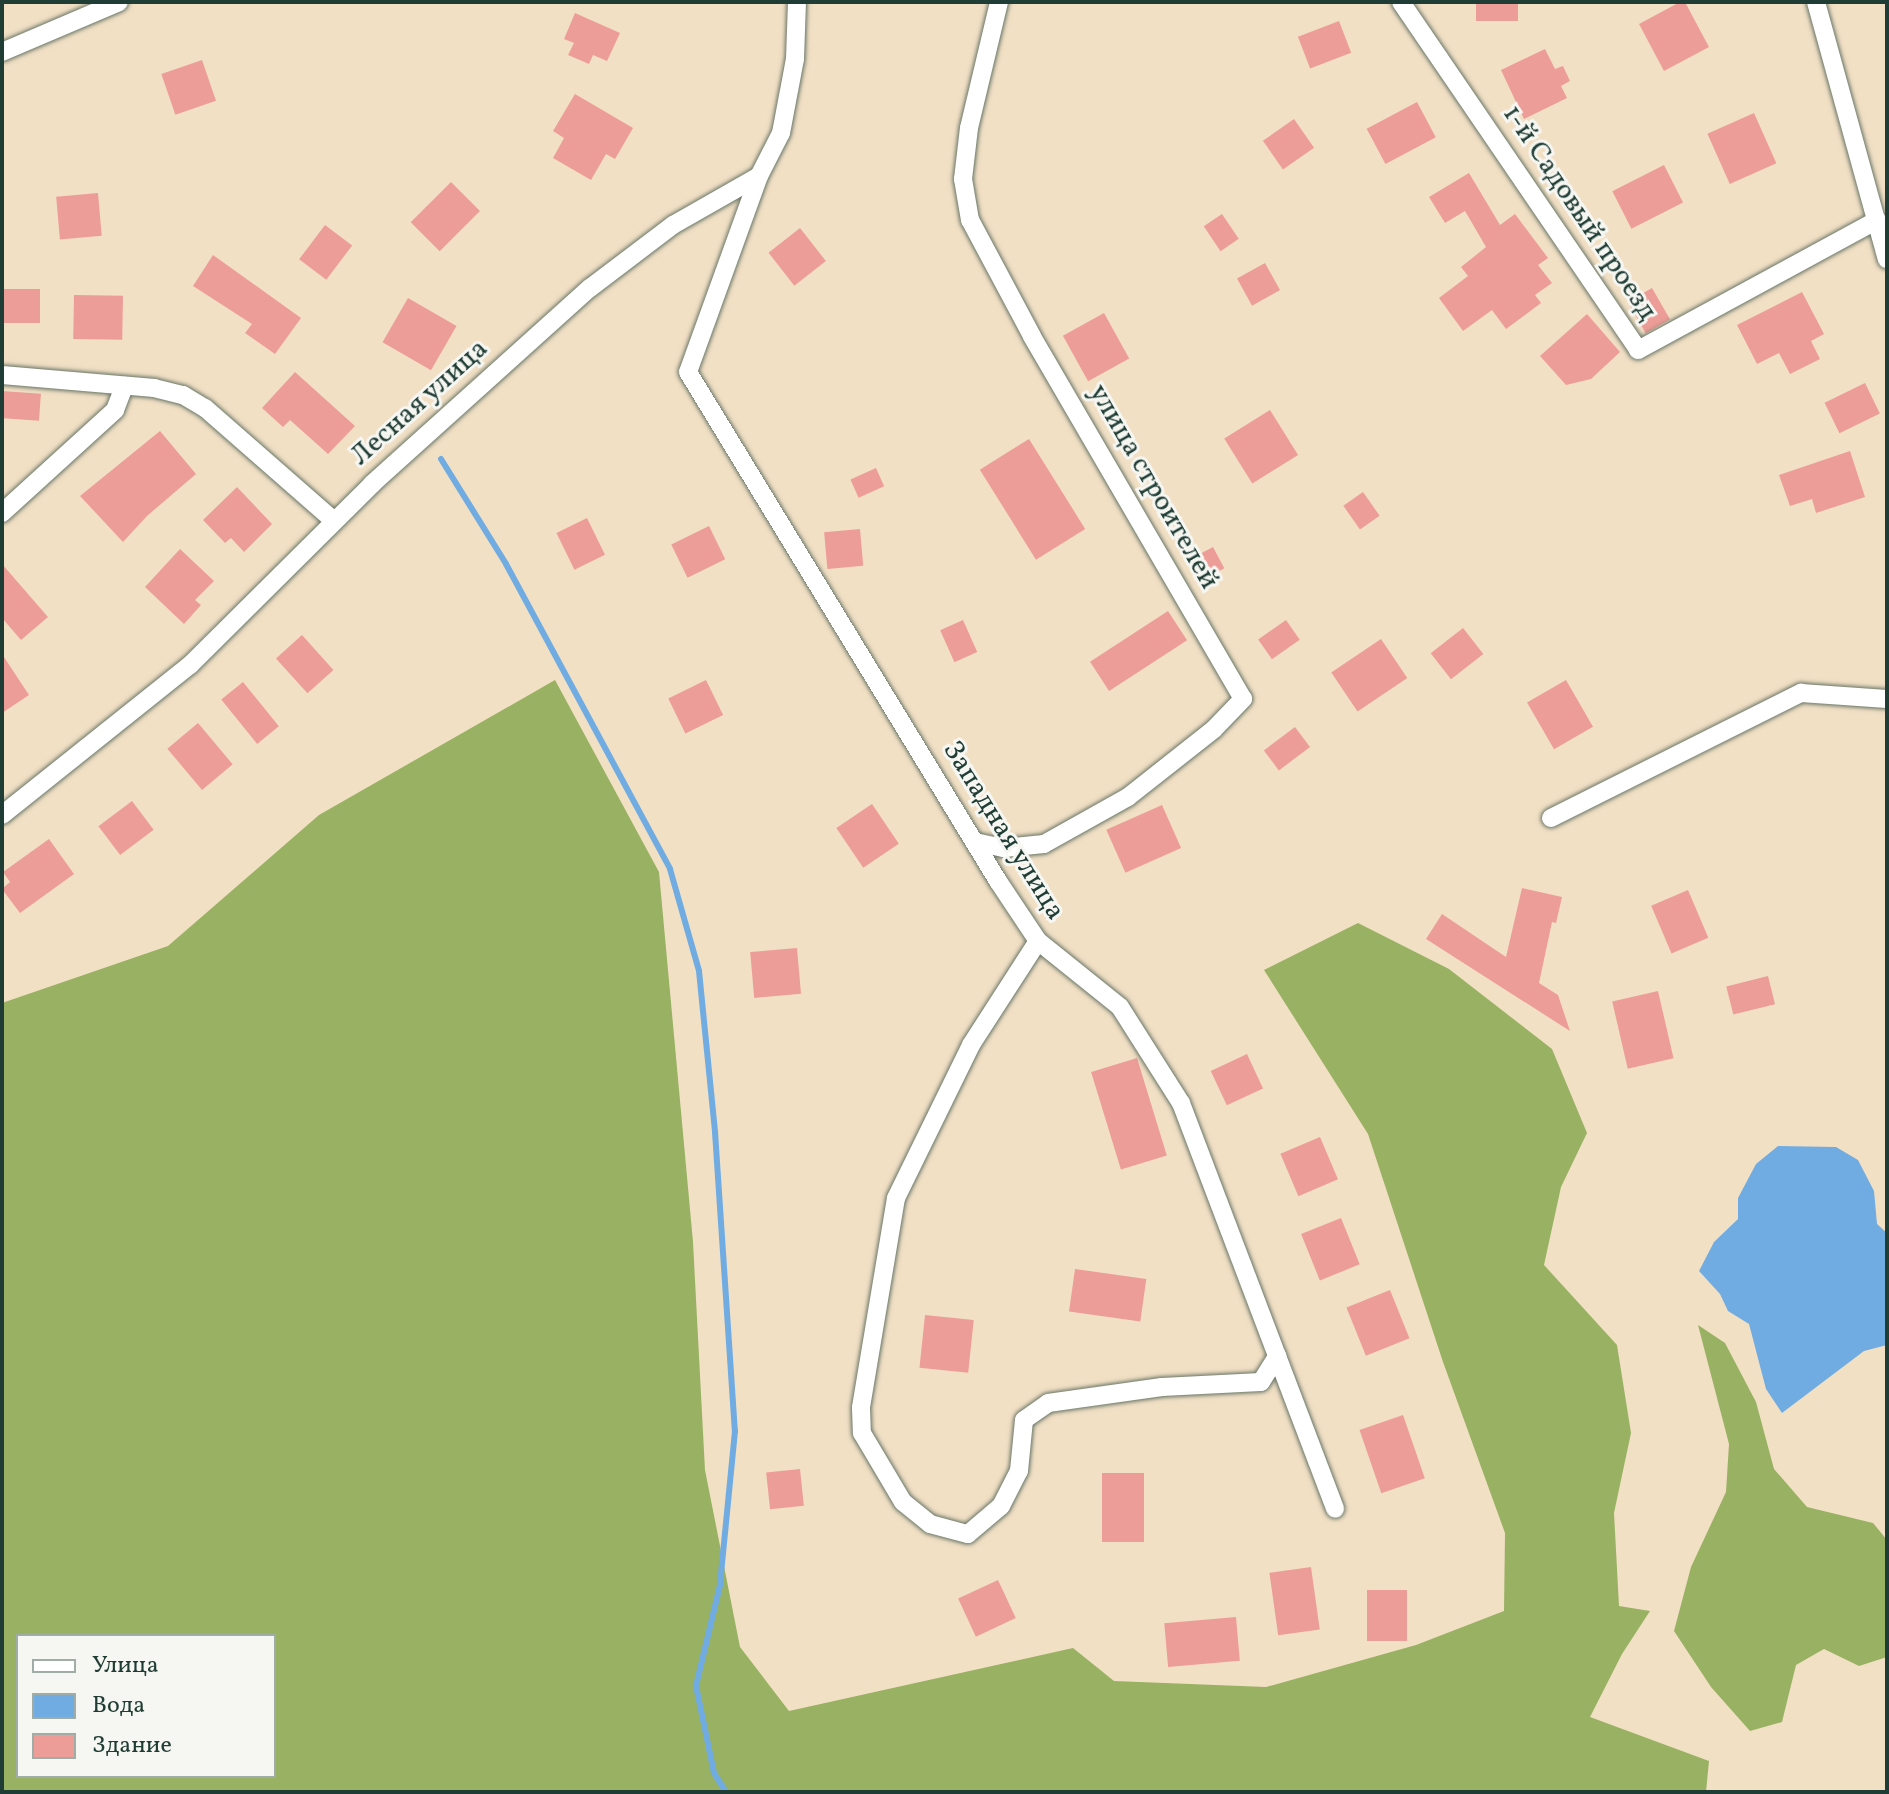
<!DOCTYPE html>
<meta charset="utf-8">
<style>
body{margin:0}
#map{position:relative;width:1889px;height:1794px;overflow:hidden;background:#f2e0c5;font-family:Vollkorn,serif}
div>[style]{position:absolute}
.forest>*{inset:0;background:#99b162}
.water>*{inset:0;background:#70ace1}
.stream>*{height:6px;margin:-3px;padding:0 3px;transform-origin:3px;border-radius:3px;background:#70ace1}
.building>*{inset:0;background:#ed9d97;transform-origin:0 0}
.roads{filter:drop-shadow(0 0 2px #697667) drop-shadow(0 0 2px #697667)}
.street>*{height:18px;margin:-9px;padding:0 9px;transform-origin:9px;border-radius:9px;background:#fff}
span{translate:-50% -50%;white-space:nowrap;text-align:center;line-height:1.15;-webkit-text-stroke:6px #f6f6f2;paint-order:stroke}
.street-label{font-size:28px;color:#1f3d34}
.frame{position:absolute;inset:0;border:4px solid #1f3d34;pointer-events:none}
.legend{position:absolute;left:16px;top:1634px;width:260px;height:144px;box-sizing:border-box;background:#f6f6f2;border:2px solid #a0aca6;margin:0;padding:10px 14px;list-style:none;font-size:24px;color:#1f3d34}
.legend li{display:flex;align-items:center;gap:16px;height:40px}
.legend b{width:40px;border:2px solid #a0aca6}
</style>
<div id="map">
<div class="forest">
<div style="clip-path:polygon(evenodd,555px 680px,659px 872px,693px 1242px,705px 1470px,740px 1647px,789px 1711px,1073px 1648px,1114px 1681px,1266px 1687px,1416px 1645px,1504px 1611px,1505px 1533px,1443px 1362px,1368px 1134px,1264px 970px,1358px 923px,1449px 969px,1552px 1049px,1587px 1133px,1561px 1187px,1544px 1265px,1617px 1345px,1631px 1433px,1614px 1513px,1619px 1606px,1650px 1611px,1622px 1654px,1590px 1717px,1709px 1761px,1706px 1792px,2px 1792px,2px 1003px,168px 946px,319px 815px,555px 680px,18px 1636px,274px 1636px,274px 1776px,18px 1776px,18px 1636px)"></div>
<div style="clip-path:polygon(1698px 1325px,1725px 1343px,1756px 1402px,1774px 1469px,1807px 1507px,1873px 1523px,1887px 1540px,1887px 1657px,1859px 1666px,1824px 1649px,1796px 1665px,1782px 1722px,1750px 1731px,1711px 1687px,1674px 1631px,1691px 1567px,1726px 1492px,1729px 1444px)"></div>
</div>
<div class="water">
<div style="clip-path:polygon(1778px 1146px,1836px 1147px,1858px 1160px,1874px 1191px,1877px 1224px,1887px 1233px,1887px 1345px,1864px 1351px,1782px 1413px,1766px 1389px,1749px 1324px,1728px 1311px,1720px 1294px,1699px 1271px,1714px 1242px,1738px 1219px,1738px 1198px,1756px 1164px)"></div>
</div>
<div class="stream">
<div style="left:441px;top:459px;width:123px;rotate:58.2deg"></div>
<div style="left:506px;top:564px;width:346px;rotate:61.7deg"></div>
<div style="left:670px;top:869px;width:106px;rotate:74.1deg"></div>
<div style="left:699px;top:971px;width:162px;rotate:84.3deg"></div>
<div style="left:715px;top:1132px;width:300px;rotate:86.2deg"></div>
<div style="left:735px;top:1431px;width:155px;rotate:95.6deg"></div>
<div style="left:720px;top:1585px;width:104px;rotate:103.4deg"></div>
<div style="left:696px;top:1686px;width:89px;rotate:78.3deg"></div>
<div style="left:714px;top:1773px;width:22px;rotate:58deg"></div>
</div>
<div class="building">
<div style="left:1476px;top:2px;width:42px;height:19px"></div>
<div style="clip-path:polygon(1680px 2px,1685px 2px,1709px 47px,1664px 71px,1639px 24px)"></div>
<div style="clip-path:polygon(575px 13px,620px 33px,607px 61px,593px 55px,589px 64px,568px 55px,574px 43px,564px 39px)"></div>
<div style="left:1339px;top:21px;width:34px;height:44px;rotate:69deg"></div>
<div style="clip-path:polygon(1545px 49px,1555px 69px,1563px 66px,1570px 81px,1561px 86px,1567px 98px,1524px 119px,1501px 70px)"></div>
<div style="left:202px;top:60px;width:43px;height:43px;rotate:71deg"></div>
<div style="clip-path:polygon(575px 94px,633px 128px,615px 159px,606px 154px,591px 180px,553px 158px,564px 138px,553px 131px)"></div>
<div style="left:1417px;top:102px;width:40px;height:57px;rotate:62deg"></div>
<div style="left:1754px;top:113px;width:55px;height:51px;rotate:66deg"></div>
<div style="left:1294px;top:119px;width:35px;height:38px;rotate:55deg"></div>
<div style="left:1664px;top:165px;width:42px;height:58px;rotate:63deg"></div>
<div style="clip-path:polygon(1469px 173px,1500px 225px,1515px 214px,1548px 258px,1538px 265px,1552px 283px,1535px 295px,1541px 303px,1506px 329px,1492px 310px,1463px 331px,1439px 298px,1468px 276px,1461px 267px,1486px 247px,1465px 211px,1445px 223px,1429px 197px)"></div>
<div style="left:451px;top:182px;width:41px;height:57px;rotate:45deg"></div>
<div style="left:98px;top:193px;width:43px;height:42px;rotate:85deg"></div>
<div style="left:1222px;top:214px;width:30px;height:22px;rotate:56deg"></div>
<div style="left:325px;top:225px;width:34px;height:43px;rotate:37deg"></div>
<div style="left:800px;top:228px;width:42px;height:40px;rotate:52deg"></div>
<div style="clip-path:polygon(213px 255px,301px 318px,275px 354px,245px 333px,252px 324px,193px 286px)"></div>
<div style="left:1265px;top:263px;width:31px;height:32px;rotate:61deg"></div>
<div style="left:1652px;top:288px;width:36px;height:28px;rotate:60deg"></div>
<div style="left:2px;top:289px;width:38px;height:34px"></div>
<div style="clip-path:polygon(1802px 292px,1824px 334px,1811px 341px,1820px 359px,1790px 374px,1779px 353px,1757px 364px,1737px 325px)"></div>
<div style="left:74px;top:295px;width:49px;height:44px;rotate:1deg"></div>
<div style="left:408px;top:298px;width:56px;height:51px;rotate:30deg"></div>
<div style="left:1104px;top:313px;width:52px;height:47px;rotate:61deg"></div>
<div style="clip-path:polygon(1587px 314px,1620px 352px,1591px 379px,1566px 385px,1540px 356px)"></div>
<div style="clip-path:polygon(295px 372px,355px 426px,328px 454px,290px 420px,283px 427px,262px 408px)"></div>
<div style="left:1865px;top:383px;width:34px;height:45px;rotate:64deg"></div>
<div style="left:2px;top:391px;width:39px;height:27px;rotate:4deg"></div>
<div style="left:1270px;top:410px;width:53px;height:54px;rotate:58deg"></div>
<div style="clip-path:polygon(160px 431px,196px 474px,147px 516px,123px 542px,80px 496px)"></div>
<div style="left:1029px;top:439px;width:106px;height:58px;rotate:58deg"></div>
<div style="clip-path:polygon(1850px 451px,1865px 497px,1816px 513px,1812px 499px,1790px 506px,1779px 475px)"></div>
<div style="left:876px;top:468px;width:20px;height:28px;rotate:66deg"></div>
<div style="clip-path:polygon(237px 487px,272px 524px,244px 552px,231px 538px,225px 543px,203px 520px)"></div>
<div style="left:1363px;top:492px;width:29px;height:24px;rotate:55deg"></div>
<div style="left:587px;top:518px;width:41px;height:34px;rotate:64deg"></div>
<div style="left:709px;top:526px;width:37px;height:42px;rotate:64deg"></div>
<div style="left:860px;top:529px;width:37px;height:36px;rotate:85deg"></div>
<div style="left:1213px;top:547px;width:24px;height:26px;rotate:62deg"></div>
<div style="clip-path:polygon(180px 549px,214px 581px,195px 600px,201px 605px,184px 624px,145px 587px)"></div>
<div style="clip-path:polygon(2px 564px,48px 617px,21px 640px,2px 618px)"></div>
<div style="left:1168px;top:611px;width:35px;height:93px;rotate:57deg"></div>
<div style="left:963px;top:620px;width:35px;height:25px;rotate:66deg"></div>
<div style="left:1286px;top:620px;width:24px;height:34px;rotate:55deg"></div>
<div style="left:1463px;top:628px;width:33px;height:41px;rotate:52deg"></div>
<div style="left:302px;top:635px;width:47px;height:35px;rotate:48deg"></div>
<div style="left:1381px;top:639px;width:47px;height:60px;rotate:56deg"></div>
<div style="clip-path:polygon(2px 654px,29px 695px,2px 713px)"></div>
<div style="left:706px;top:680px;width:39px;height:42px;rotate:64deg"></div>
<div style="left:1566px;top:680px;width:54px;height:45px;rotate:60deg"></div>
<div style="left:243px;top:682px;width:57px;height:28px;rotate:51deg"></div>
<div style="left:198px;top:723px;width:54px;height:40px;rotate:50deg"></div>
<div style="left:1295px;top:727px;width:25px;height:39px;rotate:53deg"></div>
<div style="left:132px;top:801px;width:36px;height:42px;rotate:53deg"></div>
<div style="left:872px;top:804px;width:48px;height:43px;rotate:56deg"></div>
<div style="left:1162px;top:805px;width:47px;height:61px;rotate:66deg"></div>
<div style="clip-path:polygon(49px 839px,74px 874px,20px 913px,2px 889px,10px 882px,3px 872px)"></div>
<div style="clip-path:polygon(1522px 888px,1562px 897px,1556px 923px,1552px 922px,1539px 983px,1558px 995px,1570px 1031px,1426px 939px,1442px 914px,1506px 957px)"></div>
<div style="left:1688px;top:890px;width:52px;height:40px;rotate:67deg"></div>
<div style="left:797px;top:948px;width:46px;height:47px;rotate:85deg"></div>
<div style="left:1768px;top:976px;width:29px;height:43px;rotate:76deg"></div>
<div style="left:1658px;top:991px;width:69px;height:47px;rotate:77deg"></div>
<div style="left:1247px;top:1054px;width:38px;height:40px;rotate:65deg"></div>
<div style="left:1137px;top:1058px;width:102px;height:48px;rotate:73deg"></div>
<div style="left:1320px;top:1137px;width:46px;height:43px;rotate:67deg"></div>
<div style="left:1341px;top:1218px;width:50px;height:43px;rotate:68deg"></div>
<div style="left:1075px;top:1269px;width:72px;height:43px;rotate:8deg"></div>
<div style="left:1390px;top:1290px;width:52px;height:47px;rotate:68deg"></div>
<div style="left:925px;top:1315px;width:49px;height:53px;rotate:6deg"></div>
<div style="left:1403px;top:1415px;width:67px;height:46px;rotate:71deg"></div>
<div style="left:800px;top:1469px;width:37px;height:34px;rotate:84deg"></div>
<div style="left:1102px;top:1473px;width:42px;height:69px"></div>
<div style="left:1311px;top:1567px;width:63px;height:42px;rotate:82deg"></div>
<div style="left:998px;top:1580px;width:42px;height:44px;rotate:65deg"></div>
<div style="left:1367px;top:1590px;width:40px;height:51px"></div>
<div style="left:1236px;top:1617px;width:44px;height:72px;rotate:85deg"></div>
</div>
<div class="roads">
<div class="street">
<div style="left:1401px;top:2px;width:421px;rotate:55.7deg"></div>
<div style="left:1638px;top:350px;width:272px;rotate:-28.5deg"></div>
<div style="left:1816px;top:2px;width:267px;rotate:74.6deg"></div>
<div style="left:2px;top:52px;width:127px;rotate:-23.1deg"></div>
<div style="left:759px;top:176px;width:208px;rotate:109.9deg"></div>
<div style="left:688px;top:372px;width:596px;rotate:58.66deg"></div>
<div style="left:998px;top:881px;width:72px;rotate:56.3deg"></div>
<div style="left:1038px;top:941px;width:105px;rotate:38.8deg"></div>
<div style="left:1120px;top:1007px;width:114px;rotate:57.6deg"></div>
<div style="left:1181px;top:1103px;width:434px;rotate:69.2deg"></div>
<div style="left:2px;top:375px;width:153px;rotate:4.9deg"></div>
<div style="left:154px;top:388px;width:30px;rotate:14deg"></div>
<div style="left:183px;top:395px;width:26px;rotate:31deg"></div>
<div style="left:205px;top:408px;width:171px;rotate:41.2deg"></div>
<div style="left:2px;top:513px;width:153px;rotate:-42.3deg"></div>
<div style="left:115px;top:410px;width:26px;rotate:-69deg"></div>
<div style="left:2px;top:815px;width:241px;rotate:-38.6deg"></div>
<div style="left:190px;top:665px;width:257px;rotate:-44.8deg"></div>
<div style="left:372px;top:484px;width:293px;rotate:-42deg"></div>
<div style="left:590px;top:288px;width:104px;rotate:-37.2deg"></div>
<div style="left:673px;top:225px;width:99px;rotate:-29.7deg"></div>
<div style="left:759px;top:176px;width:48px;rotate:-62.9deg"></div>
<div style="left:781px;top:133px;width:75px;rotate:-79.3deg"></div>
<div style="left:795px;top:59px;width:57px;rotate:-88deg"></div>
<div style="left:1551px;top:818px;width:280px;rotate:-26.6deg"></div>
<div style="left:1801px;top:693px;width:86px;rotate:4deg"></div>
<div style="left:975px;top:842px;width:30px;rotate:12deg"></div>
<div style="left:1004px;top:848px;width:40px;rotate:-5.7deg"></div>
<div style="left:1044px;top:844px;width:96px;rotate:-29.2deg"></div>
<div style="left:1128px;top:797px;width:110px;rotate:-38.3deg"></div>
<div style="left:1214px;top:729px;width:42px;rotate:-46deg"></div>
<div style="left:1243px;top:699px;width:420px;rotate:-120.2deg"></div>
<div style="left:1032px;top:336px;width:132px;rotate:-118.1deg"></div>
<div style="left:970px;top:220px;width:42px;rotate:-99.7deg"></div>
<div style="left:963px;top:179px;width:51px;rotate:-83.3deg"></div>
<div style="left:969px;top:128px;width:130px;rotate:-76.6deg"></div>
<div style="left:1038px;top:941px;width:124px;rotate:122.8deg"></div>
<div style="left:971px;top:1045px;width:170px;rotate:116.1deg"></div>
<div style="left:896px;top:1198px;width:213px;rotate:99.5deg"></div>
<div style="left:861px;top:1408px;width:25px;rotate:88deg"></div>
<div style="left:862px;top:1433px;width:80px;rotate:59.3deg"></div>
<div style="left:903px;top:1502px;width:35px;rotate:39deg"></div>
<div style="left:930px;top:1524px;width:39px;rotate:15deg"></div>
<div style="left:968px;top:1534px;width:43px;rotate:-40.3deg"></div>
<div style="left:1001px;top:1506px;width:39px;rotate:-63deg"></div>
<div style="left:1019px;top:1471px;width:51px;rotate:-84.4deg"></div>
<div style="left:1024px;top:1420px;width:29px;rotate:-35deg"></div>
<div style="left:1048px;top:1403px;width:115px;rotate:-8deg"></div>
<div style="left:1162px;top:1387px;width:99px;rotate:-2.9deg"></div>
<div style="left:1261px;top:1382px;width:31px;rotate:-58deg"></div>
</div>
</div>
<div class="street-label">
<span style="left:1579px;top:213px;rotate:56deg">1-й Садовый проезд</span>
<span style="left:420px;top:403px;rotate:-42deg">Лесная улица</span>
<span style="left:1153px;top:487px;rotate:60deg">улица строителей</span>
<span style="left:1003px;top:831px;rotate:58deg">Западная улица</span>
</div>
<div class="frame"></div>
<ul class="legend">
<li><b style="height:10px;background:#fff"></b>Улица</li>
<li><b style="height:22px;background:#70ace1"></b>Вода</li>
<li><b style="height:22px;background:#ed9d97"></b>Здание</li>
</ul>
</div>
